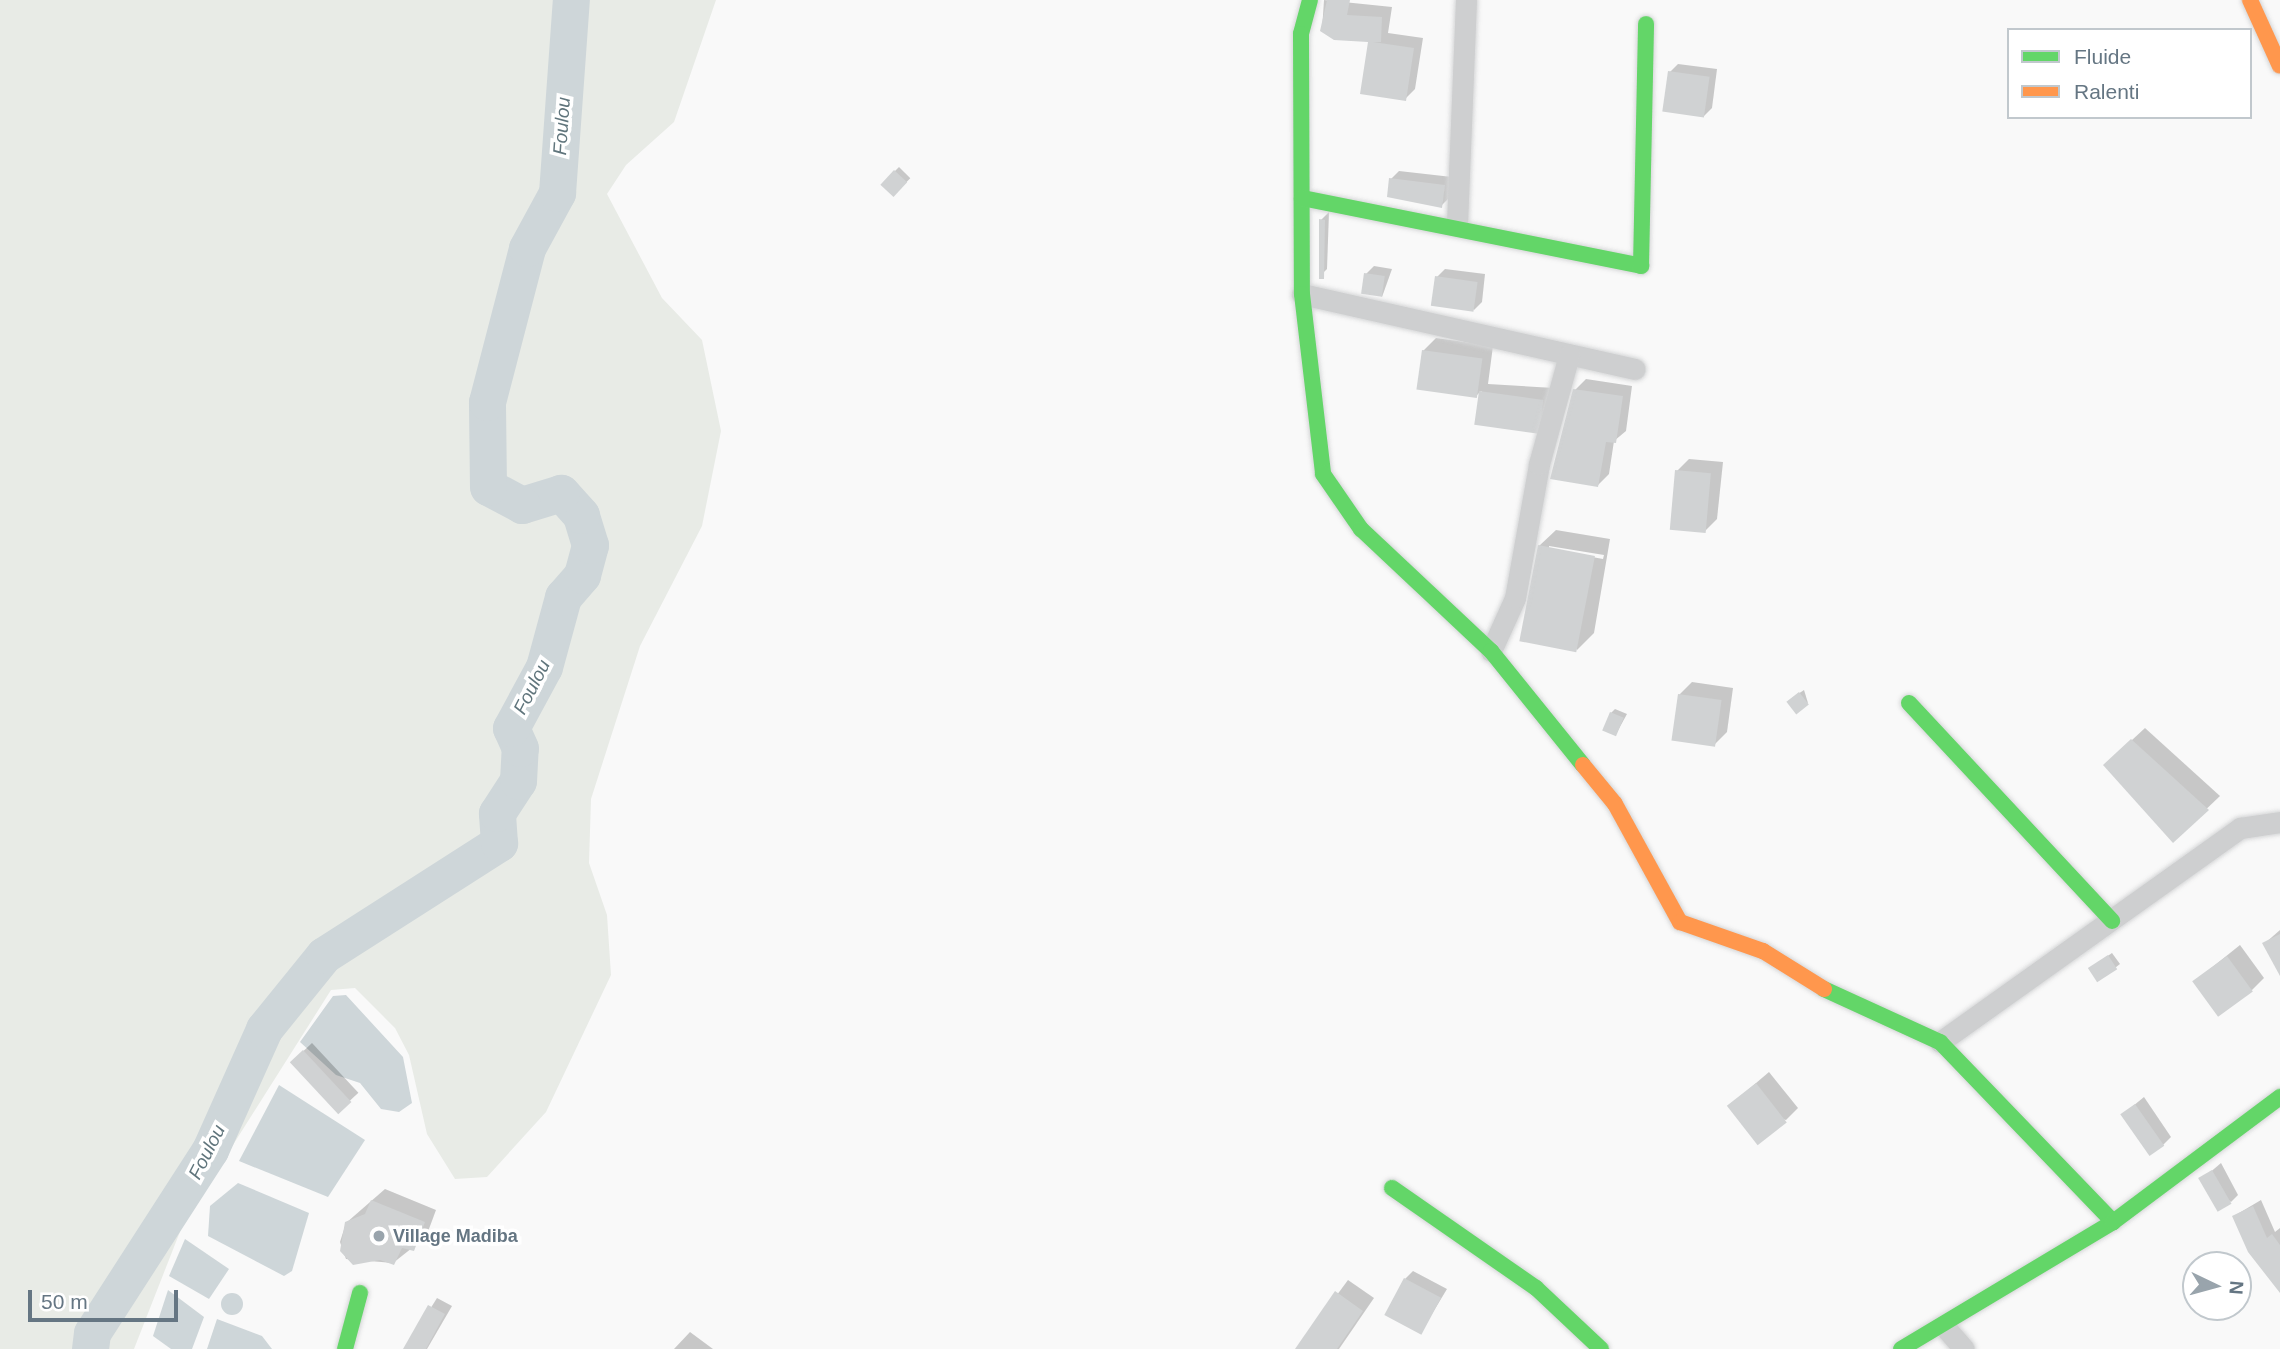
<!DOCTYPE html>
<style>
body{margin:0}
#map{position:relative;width:2280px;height:1349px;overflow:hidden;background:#f9f9f9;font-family:Helvetica,sans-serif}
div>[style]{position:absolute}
.green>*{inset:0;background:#e8ebe6}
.water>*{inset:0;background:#ced6d9}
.round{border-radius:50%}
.shadow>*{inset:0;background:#0003;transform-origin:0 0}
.river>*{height:37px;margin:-18.5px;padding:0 18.5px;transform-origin:18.5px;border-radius:18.5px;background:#ced6d9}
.building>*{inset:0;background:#d0d2d3;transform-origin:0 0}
.roads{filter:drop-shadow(0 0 2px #d5d6d7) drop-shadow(0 0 2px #d5d6d7)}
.street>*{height:21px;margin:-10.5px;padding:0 10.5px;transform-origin:10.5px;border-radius:10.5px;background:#cecfd0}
.fast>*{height:16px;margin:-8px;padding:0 8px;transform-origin:8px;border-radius:8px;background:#63d668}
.slow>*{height:16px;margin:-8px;padding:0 8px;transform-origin:8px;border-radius:8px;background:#ff974d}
.dots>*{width:19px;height:19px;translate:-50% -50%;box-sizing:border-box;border:4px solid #fff;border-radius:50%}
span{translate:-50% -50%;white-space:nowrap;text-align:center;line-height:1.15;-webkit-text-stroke:7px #fff;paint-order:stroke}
.poi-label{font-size:18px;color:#657683;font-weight:700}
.left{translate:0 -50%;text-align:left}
.water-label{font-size:19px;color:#60757c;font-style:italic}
.legend{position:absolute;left:2007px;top:28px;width:245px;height:91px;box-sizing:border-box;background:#fff;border:2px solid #c1c8cd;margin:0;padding:9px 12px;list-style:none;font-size:21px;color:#657683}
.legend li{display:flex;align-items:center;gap:14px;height:35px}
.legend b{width:35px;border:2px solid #c1c8cd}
.north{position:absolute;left:2182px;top:1251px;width:70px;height:70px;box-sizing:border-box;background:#fff;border:2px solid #c1c8cd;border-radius:50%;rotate:95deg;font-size:19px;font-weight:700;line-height:28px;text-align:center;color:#657683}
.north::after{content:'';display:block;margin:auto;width:24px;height:32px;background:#99a4ac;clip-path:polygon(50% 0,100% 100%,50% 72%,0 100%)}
.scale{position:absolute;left:28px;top:1290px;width:150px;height:32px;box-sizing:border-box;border:4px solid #657683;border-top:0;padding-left:9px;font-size:21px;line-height:24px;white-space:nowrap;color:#657683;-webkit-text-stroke:5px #fff;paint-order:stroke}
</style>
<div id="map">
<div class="green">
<div style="clip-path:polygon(0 0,716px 0,674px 122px,626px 165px,607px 194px,662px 298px,702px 340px,721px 431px,702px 526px,640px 646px,591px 799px,589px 863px,607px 915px,611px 975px,546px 1112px,487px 1177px,455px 1179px,427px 1134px,409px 1055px,395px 1028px,355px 988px,331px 990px,183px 1224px,134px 1349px,0 1349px)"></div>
</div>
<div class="water">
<div style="clip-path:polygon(346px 995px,403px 1057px,412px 1103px,399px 1112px,381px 1109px,360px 1083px,336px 1075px,300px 1042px,333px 996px)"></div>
<div style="clip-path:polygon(279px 1085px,365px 1140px,328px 1197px,239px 1161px)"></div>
<div style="clip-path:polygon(238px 1183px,309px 1213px,292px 1271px,284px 1276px,208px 1236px,210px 1206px)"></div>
<div style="clip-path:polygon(185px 1239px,229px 1269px,209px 1299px,169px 1276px)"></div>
<div style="clip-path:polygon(168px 1290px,204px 1317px,192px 1349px,171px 1349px,153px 1336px)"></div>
<div class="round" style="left:221px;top:1293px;width:22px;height:22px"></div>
<div style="clip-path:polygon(217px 1319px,262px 1336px,272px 1349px,207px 1349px)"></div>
</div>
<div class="shadow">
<div style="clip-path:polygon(1324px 0,1392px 7px,1388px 33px,1423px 38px,1415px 89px,1405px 99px,1370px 40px,1322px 30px)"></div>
<div style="clip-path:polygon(1678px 64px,1717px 69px,1712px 108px,1704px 116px,1670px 72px)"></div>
<div style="left:899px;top:167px;width:16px;height:23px;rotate:45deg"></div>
<div style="clip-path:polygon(1399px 171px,1452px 177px,1449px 198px,1441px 206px,1391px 179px)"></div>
<div style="clip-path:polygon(1329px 212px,1327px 269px,1321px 275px,1321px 220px)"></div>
<div style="clip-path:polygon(1374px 266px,1392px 269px,1382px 297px,1366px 274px)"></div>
<div style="clip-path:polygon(1445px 269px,1485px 274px,1482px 302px,1474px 310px,1437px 277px)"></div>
<div style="clip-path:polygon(1436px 338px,1493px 346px,1488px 384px,1554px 388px,1546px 418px,1533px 431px,1481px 391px,1476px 396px,1423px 351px)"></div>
<div style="clip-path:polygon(1586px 379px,1632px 386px,1626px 431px,1614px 441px,1609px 474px,1598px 485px,1575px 390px)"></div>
<div style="clip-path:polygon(1689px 459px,1723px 462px,1717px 519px,1705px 531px,1677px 471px)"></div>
<div style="clip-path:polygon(evenodd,1556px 530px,1610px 539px,1594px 633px,1577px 650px,1539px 546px,1556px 530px,1549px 546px,1604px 555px,1603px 559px,1549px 549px,1549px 546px)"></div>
<div style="clip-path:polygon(1692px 682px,1733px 688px,1727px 732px,1715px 744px,1679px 695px)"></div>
<div style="clip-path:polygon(1804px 690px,1808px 703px,1792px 698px)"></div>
<div style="clip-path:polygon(1615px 709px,1627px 714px,1616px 734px,1611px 713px)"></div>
<div style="clip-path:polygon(2145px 728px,2220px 796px,2174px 840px,2105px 765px)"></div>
<div style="clip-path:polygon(2280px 930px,2280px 973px,2264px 944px)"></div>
<div style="clip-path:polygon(2240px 945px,2264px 978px,2252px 990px,2195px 981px)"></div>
<div style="clip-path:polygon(2112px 953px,2120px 964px,2098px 981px,2093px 966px)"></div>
<div style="left:312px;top:1043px;width:68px;height:27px;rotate:47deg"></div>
<div style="clip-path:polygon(1769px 1072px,1798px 1108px,1786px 1120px,1729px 1106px)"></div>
<div style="clip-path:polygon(2144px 1097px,2171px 1137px,2163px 1145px,2122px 1115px)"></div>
<div style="clip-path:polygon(2221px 1163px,2238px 1195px,2231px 1202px,2201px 1180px)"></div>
<div style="clip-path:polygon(385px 1189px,436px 1210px,426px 1237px,393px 1263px,346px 1259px,340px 1242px,346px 1223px)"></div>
<div style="clip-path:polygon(2261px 1200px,2275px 1232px,2280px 1228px,2280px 1288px,2234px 1216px)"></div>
<div style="clip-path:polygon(1413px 1271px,1447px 1289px,1421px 1332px,1405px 1279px)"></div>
<div style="clip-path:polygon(1348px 1280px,1374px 1298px,1339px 1349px,1297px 1349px)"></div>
<div style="clip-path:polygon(437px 1298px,452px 1306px,427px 1349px,405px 1349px)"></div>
<div style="clip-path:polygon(690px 1332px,713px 1349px,674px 1349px)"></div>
</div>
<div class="river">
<div style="left:90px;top:1349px;width:16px;rotate:-83deg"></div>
<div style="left:92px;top:1333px;width:218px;rotate:-57.2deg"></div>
<div style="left:210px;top:1150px;width:133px;rotate:-65.9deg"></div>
<div style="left:264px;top:1029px;width:95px;rotate:-51deg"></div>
<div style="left:324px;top:955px;width:208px;rotate:-32.6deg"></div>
<div style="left:499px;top:843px;width:30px;rotate:-94deg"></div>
<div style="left:497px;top:813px;width:38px;rotate:-57deg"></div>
<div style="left:518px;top:781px;width:33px;rotate:-87deg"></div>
<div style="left:520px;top:748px;width:22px;rotate:-114deg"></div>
<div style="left:511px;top:728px;width:69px;rotate:-61.6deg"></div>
<div style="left:544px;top:667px;width:73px;rotate:-74.8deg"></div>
<div style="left:563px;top:597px;width:29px;rotate:-49deg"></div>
<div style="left:582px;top:575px;width:31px;rotate:-75deg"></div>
<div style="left:590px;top:545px;width:31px;rotate:-107deg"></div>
<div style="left:581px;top:515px;width:30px;rotate:-132deg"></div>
<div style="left:561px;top:493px;width:41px;rotate:162.9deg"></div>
<div style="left:522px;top:505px;width:38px;rotate:-152deg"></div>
<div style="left:488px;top:487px;width:85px;rotate:-90.7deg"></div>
<div style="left:487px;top:402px;width:159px;rotate:-75.4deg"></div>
<div style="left:527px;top:248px;width:63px;rotate:-61.4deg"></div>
<div style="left:557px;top:193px;width:194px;rotate:-85.9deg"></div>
</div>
<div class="building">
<div style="clip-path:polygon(1327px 0,1350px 0,1347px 15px,1382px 17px,1381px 42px,1373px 42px,1414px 48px,1406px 101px,1360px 94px,1368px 42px,1334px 40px,1320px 31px)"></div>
<div style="left:1668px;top:71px;width:42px;height:41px;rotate:8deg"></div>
<div style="left:894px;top:170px;width:18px;height:20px;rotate:43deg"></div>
<div style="clip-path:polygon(1389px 178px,1445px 185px,1442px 208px,1387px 197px)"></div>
<div style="clip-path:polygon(1319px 219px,1325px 220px,1324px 279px,1319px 279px)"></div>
<div style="left:1364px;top:273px;width:21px;height:21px;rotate:8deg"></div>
<div style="left:1435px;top:276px;width:43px;height:30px;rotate:8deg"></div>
<div style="left:1422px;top:350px;width:61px;height:40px;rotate:8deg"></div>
<div style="clip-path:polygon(1573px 389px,1623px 396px,1616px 443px,1606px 442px,1598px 487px,1550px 479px)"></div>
<div style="left:1479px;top:391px;width:65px;height:34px;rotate:8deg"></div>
<div style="left:1675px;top:470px;width:36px;height:60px;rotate:5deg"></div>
<div style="left:1538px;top:545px;width:58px;height:98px;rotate:11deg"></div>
<div style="left:1799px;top:692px;width:16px;height:16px;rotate:52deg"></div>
<div style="left:1678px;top:694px;width:44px;height:47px;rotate:8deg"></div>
<div style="left:1610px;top:712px;width:15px;height:20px;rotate:23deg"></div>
<div style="clip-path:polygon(2131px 739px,2209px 810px,2173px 843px,2103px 765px)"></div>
<div style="clip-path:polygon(2280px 934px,2280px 976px,2262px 943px)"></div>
<div style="left:2108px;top:955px;width:17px;height:24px;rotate:57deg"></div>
<div style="left:2227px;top:956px;width:44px;height:43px;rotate:54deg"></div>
<div style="left:303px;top:1050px;width:71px;height:18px;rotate:47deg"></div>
<div style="left:1756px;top:1083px;width:50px;height:37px;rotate:52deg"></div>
<div style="left:2135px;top:1104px;width:51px;height:18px;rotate:55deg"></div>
<div style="left:2212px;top:1170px;width:39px;height:16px;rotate:60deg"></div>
<div style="clip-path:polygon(371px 1200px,425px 1222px,414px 1251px,402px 1248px,394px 1265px,380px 1260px,353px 1265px,340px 1251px,345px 1222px,365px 1214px)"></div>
<div style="clip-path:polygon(2253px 1206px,2267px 1238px,2272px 1234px,2280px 1245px,2280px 1293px,2248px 1252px,2232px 1216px)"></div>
<div style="left:1404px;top:1278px;width:42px;height:42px;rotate:28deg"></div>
<div style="clip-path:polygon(1335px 1291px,1363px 1311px,1337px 1349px,1295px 1349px)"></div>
<div style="clip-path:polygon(428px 1305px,445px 1314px,426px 1349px,403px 1349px)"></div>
</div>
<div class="roads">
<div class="street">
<div style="left:1457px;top:224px;width:224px;rotate:-87.7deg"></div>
<div style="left:1302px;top:294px;width:341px;rotate:12.7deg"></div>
<div style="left:1491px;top:651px;width:58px;rotate:-65.6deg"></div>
<div style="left:1515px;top:598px;width:136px;rotate:-79.8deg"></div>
<div style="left:1539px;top:464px;width:113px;rotate:-74.6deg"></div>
<div style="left:1940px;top:1042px;width:369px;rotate:-35.5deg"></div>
<div style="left:2240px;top:828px;width:40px;rotate:-8.5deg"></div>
<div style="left:1944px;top:1326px;width:30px;rotate:49deg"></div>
</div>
<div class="fast">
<div style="left:1310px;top:0;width:35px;rotate:105deg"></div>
<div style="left:1301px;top:34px;width:260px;rotate:89.8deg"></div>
<div style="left:1302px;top:294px;width:181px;rotate:83.3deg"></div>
<div style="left:1323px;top:474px;width:67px;rotate:55.4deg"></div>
<div style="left:1361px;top:529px;width:178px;rotate:43.2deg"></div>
<div style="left:1491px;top:651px;width:146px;rotate:51.1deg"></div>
<div style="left:1302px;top:198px;width:346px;rotate:11.3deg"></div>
<div style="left:1641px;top:266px;width:242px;rotate:-88.8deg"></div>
<div style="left:1909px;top:703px;width:298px;rotate:47deg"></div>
<div style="left:1824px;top:989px;width:128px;rotate:24.6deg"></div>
<div style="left:1940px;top:1042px;width:250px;rotate:46.1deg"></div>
<div style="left:1392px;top:1188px;width:175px;rotate:34.8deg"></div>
<div style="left:1536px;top:1288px;width:89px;rotate:43.2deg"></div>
<div style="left:345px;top:1349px;width:58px;rotate:-75deg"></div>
<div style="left:1901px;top:1349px;width:247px;rotate:-30.9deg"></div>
<div style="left:2113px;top:1222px;width:209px;rotate:-36.8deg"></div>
</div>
<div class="slow">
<div style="left:2250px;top:0;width:72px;rotate:65.6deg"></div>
<div style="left:1583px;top:765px;width:50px;rotate:50.6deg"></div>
<div style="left:1615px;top:804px;width:135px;rotate:61.2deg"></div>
<div style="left:1680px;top:922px;width:88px;rotate:19.3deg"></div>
<div style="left:1763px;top:951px;width:72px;rotate:31.9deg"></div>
</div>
</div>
<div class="dots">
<div style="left:379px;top:1236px;background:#99a4ac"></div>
</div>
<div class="poi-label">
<span class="left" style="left:393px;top:1236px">Village Madiba</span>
</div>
<div class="water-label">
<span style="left:562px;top:126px;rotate:-86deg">Foulou</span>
<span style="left:532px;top:687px;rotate:-63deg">Foulou</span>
<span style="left:207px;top:1152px;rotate:-63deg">Foulou</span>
</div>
<ul class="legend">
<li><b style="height:9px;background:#63d668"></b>Fluide</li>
<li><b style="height:9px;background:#ff974d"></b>Ralenti</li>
</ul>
<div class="north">N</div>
<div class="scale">50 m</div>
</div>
